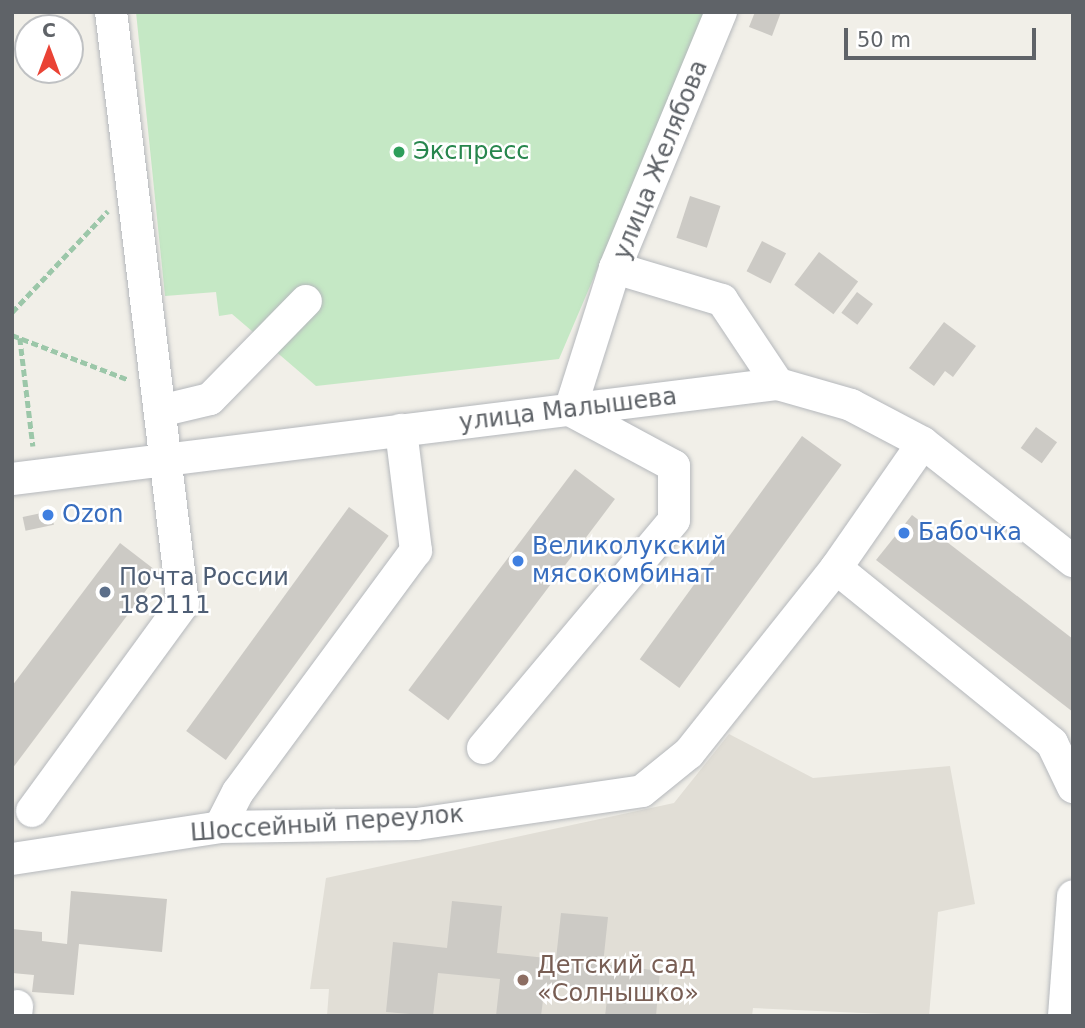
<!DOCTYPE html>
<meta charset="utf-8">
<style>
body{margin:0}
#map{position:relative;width:1085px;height:1028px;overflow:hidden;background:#f1efe8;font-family:"DejaVu Sans",sans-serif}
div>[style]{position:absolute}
.education>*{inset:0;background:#e1ded6}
.green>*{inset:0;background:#c5e8c5}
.building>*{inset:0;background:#cccac5;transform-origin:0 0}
.path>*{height:4.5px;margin-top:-2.25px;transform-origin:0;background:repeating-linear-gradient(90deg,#9cc7a9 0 7px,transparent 0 10.5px)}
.roads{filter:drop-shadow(0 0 2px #b5b8bc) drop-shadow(0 0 2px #b5b8bc)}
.minor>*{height:32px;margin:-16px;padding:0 16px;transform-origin:16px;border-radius:16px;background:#fff}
.dots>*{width:19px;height:19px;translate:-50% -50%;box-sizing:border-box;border:4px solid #fff;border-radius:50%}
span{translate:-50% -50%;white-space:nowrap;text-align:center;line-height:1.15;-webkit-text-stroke:5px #fff;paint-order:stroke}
.leisure-label{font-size:24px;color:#27864d}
.left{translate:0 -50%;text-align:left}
.street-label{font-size:24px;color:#5f6368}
.shop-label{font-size:24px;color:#366cbe}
.service-label{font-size:24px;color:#4e5e75}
.education-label{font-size:24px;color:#785e54}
.frame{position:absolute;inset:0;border:14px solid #5f6368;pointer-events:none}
.north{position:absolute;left:14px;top:14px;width:70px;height:70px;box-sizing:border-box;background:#fff;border:2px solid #bfc1c3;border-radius:50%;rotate:0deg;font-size:19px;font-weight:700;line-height:28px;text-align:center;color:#5f6368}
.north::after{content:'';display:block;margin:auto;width:24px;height:32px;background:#ea4335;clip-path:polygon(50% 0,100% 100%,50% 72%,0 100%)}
.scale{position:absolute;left:844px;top:28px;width:192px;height:32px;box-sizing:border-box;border:4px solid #5f6368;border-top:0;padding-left:9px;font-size:21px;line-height:24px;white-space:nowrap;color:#5f6368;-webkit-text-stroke:5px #fff;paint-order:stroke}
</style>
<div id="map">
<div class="education">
<div style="clip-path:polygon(729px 734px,813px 778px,950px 766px,975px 904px,938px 912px,929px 1016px,753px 1008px,752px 1016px,327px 1016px,329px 989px,310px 989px,326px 878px,674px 803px)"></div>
</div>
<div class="green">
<div style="clip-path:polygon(136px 12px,707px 12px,559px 359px,316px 386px,232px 314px,219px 316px,216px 292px,165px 296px)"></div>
</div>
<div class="building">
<div style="clip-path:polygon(755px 12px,781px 12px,772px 36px,749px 27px)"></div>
<div style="left:690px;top:196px;width:32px;height:44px;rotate:18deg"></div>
<div style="left:762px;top:241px;width:27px;height:34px;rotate:27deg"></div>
<div style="left:819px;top:252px;width:49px;height:41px;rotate:37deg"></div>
<div style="left:857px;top:292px;width:20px;height:26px;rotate:37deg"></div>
<div style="clip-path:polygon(944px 322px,976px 346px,953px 377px,945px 371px,934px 386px,909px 368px)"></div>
<div style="left:1036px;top:427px;width:26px;height:26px;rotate:36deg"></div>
<div style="left:802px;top:436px;width:49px;height:276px;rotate:36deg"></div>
<div style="left:575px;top:469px;width:50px;height:277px;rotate:37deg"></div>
<div style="left:349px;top:507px;width:49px;height:277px;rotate:36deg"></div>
<div style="left:51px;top:511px;width:14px;height:29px;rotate:78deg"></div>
<div style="clip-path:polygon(912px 515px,1073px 639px,1073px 712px,876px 560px)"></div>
<div style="clip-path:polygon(120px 543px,159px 573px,12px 769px,12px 686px)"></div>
<div style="clip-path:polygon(71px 891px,167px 899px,162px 952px,79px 944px,74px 995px,32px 992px,34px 975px,12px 973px,12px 929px,42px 932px,42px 941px,67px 944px)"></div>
<div style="clip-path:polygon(452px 901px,502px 906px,497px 953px,556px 959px,561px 913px,608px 917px,603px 964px,660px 971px,656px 1016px,605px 1016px,608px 991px,545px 984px,541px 1016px,496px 1016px,500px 979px,438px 973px,433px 1016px,386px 1012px,393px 942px,447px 948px)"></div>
</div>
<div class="path">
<div style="left:12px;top:312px;width:139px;rotate:-46.5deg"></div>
<div style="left:12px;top:335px;width:125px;rotate:21deg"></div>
<div style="left:20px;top:338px;width:109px;rotate:83.1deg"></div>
</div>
<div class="roads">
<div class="minor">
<div style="left:721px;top:12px;width:277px;rotate:112.5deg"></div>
<div style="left:615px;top:268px;width:112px;rotate:16.7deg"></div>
<div style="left:722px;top:300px;width:101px;rotate:56.3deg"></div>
<div style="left:160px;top:411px;width:51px;rotate:-13.5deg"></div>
<div style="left:210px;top:399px;width:137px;rotate:-45.6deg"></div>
<div style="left:12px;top:479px;width:772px;rotate:-7.07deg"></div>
<div style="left:778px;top:384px;width:76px;rotate:16deg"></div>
<div style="left:851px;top:405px;width:81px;rotate:27.8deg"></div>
<div style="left:923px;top:443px;width:191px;rotate:38.2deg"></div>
<div style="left:836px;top:568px;width:278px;rotate:39deg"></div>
<div style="left:1052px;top:743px;width:49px;rotate:64.5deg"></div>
<div style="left:483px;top:748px;width:297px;rotate:-50deg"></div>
<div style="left:674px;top:520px;width:54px;rotate:-90deg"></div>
<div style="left:674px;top:466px;width:118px;rotate:-151.7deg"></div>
<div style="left:570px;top:410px;width:149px;rotate:-72.4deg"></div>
<div style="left:32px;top:811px;width:256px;rotate:-53.9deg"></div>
<div style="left:183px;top:604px;width:596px;rotate:-96.93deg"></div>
<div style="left:220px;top:827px;width:39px;rotate:-63deg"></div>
<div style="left:238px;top:792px;width:300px;rotate:-53.6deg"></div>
<div style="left:416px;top:551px;width:122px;rotate:-97.1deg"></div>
<div style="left:12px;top:859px;width:210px;rotate:-8.7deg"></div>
<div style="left:220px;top:827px;width:197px;rotate:-0.9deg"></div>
<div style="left:417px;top:824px;width:227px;rotate:-8.3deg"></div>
<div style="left:642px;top:791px;width:60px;rotate:-39deg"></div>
<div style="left:689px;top:753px;width:236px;rotate:-51.5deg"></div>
<div style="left:836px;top:568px;width:152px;rotate:-55.2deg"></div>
<div style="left:16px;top:1016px;width:10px;rotate:-84deg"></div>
<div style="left:1064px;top:1016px;width:120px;rotate:-85.7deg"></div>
</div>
</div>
<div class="dots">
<div style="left:399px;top:152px;background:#2e9e5b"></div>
<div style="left:48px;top:515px;background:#3f7fe0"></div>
<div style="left:904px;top:533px;background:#3f7fe0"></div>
<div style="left:518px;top:561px;background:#3f7fe0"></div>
<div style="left:105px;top:592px;background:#5c6f8a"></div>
<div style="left:523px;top:980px;background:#8d6e63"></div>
</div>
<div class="leisure-label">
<span class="left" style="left:413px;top:152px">Экспресс</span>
</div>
<div class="street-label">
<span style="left:661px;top:160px;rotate:-68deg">улица Желябова</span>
<span style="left:568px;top:410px;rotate:-7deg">улица Малышева</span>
<span style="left:327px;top:824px;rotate:-4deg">Шоссейный переулок</span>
</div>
<div class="shop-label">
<span class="left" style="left:62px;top:515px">Ozon</span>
<span class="left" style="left:918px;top:533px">Бабочка</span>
<span class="left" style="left:532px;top:561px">Великолукский<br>мясокомбинат</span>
</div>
<div class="service-label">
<span class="left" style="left:119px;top:592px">Почта России<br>182111</span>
</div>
<div class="education-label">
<span class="left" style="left:537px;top:980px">Детский сад<br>«Солнышко»</span>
</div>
<div class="frame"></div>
<div class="north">С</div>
<div class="scale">50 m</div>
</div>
